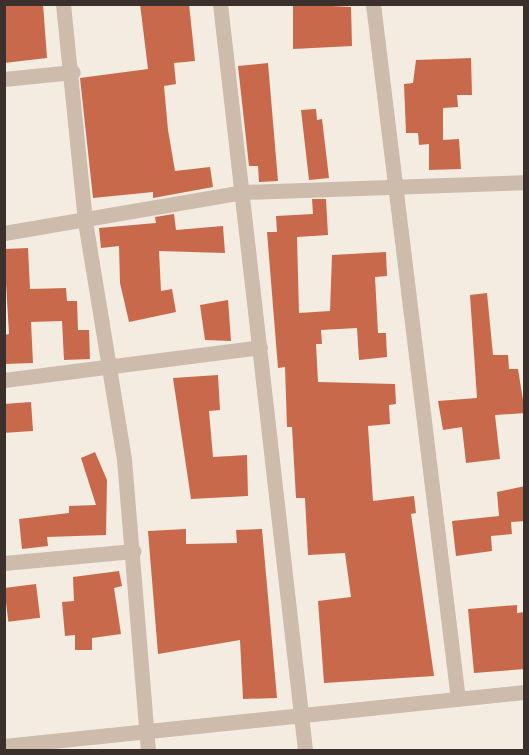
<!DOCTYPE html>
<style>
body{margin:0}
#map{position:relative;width:529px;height:755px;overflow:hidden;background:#f4ebe1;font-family:"Noto Sans",sans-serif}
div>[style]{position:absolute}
.building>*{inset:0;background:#c8694b;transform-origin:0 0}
.minor>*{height:15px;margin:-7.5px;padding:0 7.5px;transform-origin:7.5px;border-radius:7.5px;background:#cdbbac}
span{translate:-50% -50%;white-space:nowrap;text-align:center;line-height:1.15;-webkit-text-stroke:4.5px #fbf5ee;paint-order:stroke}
.frame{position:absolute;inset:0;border:6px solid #3b302b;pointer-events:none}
</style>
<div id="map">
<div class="building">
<div style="clip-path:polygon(4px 4px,43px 4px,47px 58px,4px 63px)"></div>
<div style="clip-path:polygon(140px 4px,189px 4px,195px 61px,174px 63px,176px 84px,164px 86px,168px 130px,175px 171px,210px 167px,213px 187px,153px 198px,153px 192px,93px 198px,80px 78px,148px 69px)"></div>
<div style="clip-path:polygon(293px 4px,351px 7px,352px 46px,293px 49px)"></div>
<div style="clip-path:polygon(471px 58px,472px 95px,457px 95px,458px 107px,443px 108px,443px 140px,459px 139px,461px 169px,429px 170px,429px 144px,419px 145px,418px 133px,406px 133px,404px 84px,413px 83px,416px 60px)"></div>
<div style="clip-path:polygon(268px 63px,278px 181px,259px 182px,258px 166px,249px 166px,238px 66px)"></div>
<div style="clip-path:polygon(316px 109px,317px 120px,322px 119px,329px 178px,309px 180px,301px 110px)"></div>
<div style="clip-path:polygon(312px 199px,326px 199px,328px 235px,297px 237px,299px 313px,330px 311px,332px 255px,386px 252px,387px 276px,375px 277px,378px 333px,386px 333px,387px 357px,359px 360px,357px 328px,321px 330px,322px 344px,316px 344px,318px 382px,395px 384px,396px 404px,389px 405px,390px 424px,368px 426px,373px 501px,414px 496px,416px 513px,411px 514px,434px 676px,324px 683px,318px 601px,351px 597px,345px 553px,308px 555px,305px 498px,296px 498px,292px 427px,287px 427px,285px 367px,278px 368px,267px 232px,277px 232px,276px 216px,313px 214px)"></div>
<div style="clip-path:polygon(174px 214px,176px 230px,223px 226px,225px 253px,159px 251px,161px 291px,172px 289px,176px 312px,129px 322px,120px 283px,119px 246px,101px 248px,99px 228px,156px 223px,155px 217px)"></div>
<div style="clip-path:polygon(28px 248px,30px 289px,66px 288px,67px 301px,77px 301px,78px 330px,89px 330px,90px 359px,64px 360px,62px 321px,31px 322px,33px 363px,4px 364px,4px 335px,9px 334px,4px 249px)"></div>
<div style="clip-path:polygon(487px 293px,493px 355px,508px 355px,509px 369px,518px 369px,525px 413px,495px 415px,500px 459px,466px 463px,462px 427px,443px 430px,438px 401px,477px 398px,470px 295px)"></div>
<div style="clip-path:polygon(228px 300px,231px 341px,205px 340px,200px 305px)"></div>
<div style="clip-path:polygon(218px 375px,220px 410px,209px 411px,213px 457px,247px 455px,248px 496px,191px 499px,173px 378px)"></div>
<div style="left:31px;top:402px;width:29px;height:27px;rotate:86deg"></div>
<div style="clip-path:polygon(95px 452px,107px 480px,106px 535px,47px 537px,48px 546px,22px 549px,19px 519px,69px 513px,69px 506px,96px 505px,81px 458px)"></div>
<div style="clip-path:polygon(525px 486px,525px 521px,511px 522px,512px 534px,491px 536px,492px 551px,456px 556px,452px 521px,499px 516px,497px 492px)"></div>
<div style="clip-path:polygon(186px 529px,186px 544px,237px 543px,236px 530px,262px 529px,277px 698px,243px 699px,240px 640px,158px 654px,148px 531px)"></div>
<div style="clip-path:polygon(119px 571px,122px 586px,114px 588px,121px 634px,92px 638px,92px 650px,75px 650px,75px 635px,65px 636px,62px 602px,74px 601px,73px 577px)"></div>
<div style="left:36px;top:584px;width:34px;height:32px;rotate:83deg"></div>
<div style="clip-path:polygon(517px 605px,517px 613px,525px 612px,525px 669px,474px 673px,468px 609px)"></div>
</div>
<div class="minor">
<div style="left:63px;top:4px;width:218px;rotate:84.2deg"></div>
<div style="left:85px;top:221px;width:241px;rotate:80.7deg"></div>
<div style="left:124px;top:459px;width:292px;rotate:85.3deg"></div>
<div style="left:220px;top:4px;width:751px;rotate:83.5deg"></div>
<div style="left:373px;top:4px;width:700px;rotate:83.03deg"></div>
<div style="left:4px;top:79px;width:69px;rotate:-5.8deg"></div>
<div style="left:4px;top:233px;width:242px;rotate:-9.7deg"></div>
<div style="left:243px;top:192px;width:281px;rotate:-2deg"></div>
<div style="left:4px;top:380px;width:258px;rotate:-7.3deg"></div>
<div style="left:4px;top:563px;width:130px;rotate:-5.3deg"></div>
<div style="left:4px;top:746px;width:523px;rotate:-5.93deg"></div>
</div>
<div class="frame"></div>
</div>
